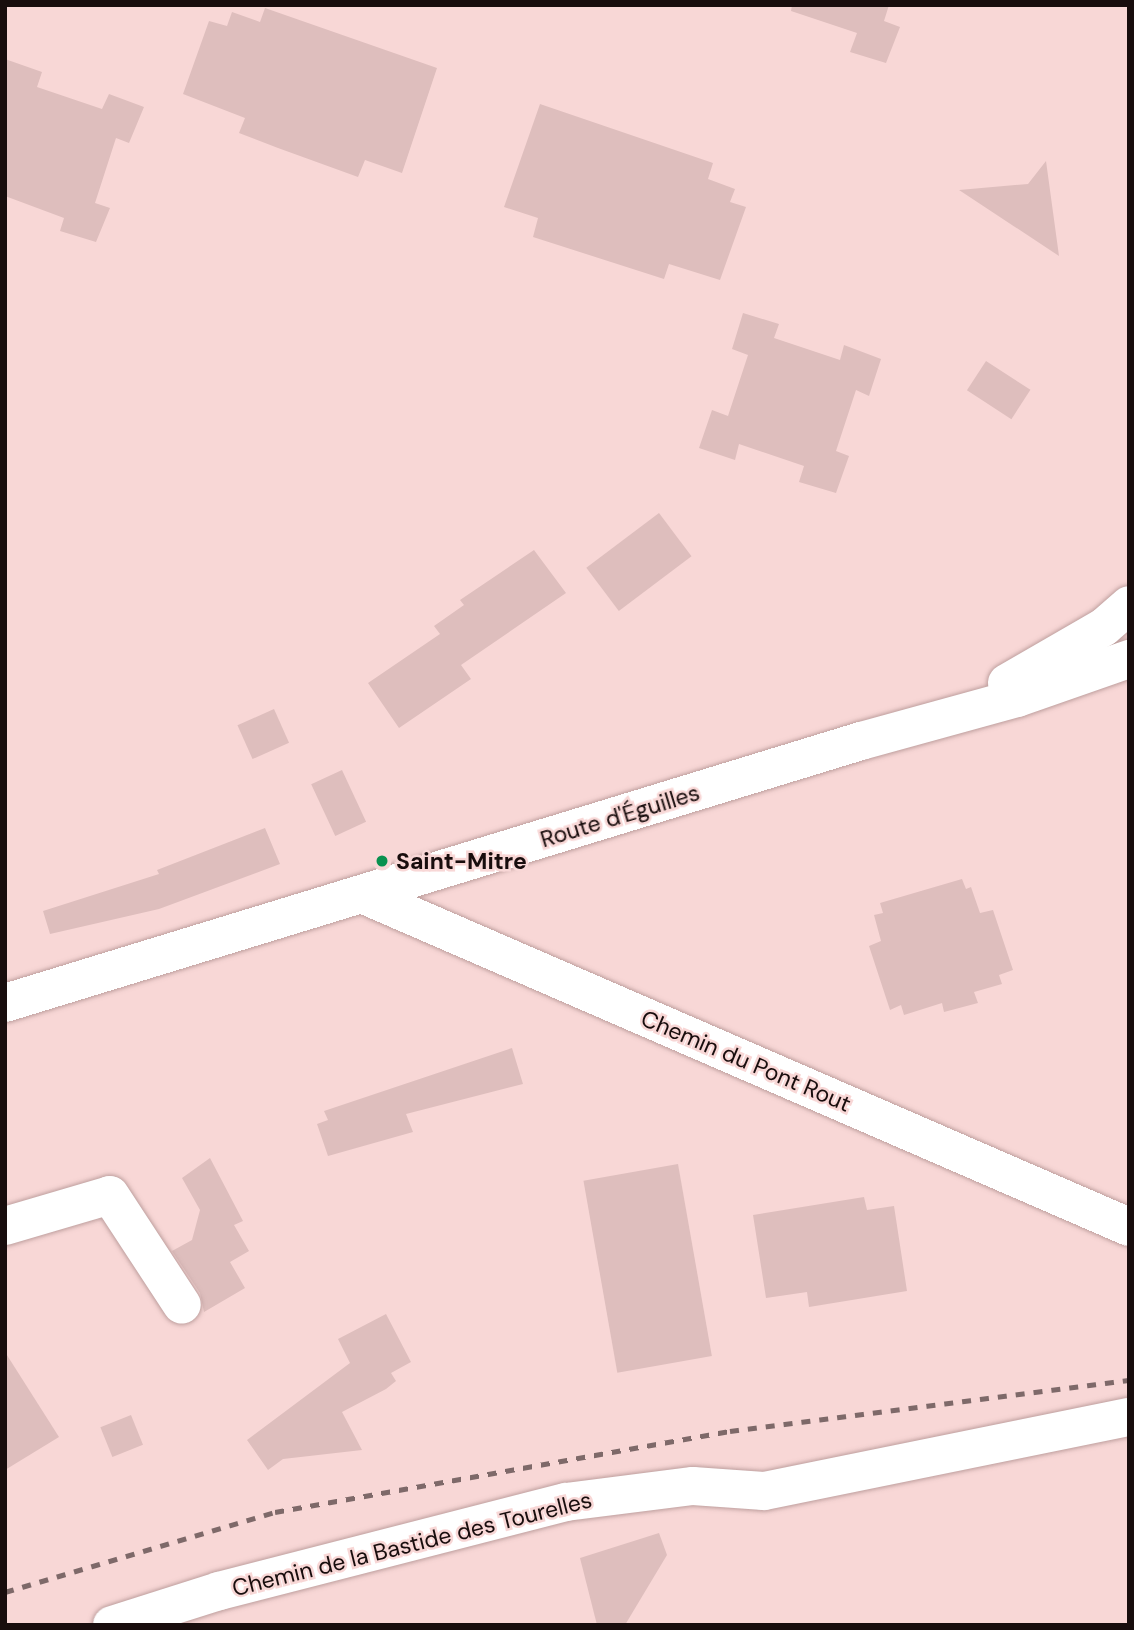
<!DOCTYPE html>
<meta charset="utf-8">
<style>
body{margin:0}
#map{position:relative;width:1134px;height:1630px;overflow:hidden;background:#f8d7d6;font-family:"DM Sans",sans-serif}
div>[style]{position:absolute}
.building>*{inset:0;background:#debebd;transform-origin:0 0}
.roads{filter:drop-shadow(0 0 2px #be9f9e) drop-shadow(0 0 2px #be9f9e)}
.minor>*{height:38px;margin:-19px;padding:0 19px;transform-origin:19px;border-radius:19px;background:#fff}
.rail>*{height:5px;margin-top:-2.5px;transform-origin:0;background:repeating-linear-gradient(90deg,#7e6969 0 9px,transparent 0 18px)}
.dots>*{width:19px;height:19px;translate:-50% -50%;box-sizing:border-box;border:4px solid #f8d7d6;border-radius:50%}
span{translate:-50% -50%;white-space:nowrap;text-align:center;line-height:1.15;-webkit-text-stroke:5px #f8d7d6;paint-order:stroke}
.street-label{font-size:23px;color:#180d0d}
.poi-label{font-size:23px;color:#180d0d;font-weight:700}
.left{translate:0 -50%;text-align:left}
.frame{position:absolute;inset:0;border:7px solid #180d0d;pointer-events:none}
</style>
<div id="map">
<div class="building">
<div style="clip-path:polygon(792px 5px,889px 5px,884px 21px,900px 27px,886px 63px,850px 52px,857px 33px,791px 11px)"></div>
<div style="clip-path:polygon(265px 8px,437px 68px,402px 173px,365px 160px,358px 177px,278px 148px,239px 133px,245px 118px,183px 94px,209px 21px,227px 26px,232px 12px,260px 22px)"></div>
<div style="clip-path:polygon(5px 59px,42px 72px,37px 87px,102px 109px,109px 94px,144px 107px,129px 143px,116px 138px,95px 203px,110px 208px,96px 242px,60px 231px,64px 218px,5px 196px)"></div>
<div style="clip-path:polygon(540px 104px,713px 163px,708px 179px,735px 189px,730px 202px,746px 207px,720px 280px,669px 264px,664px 279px,533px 237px,538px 218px,504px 207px)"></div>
<div style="clip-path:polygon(1046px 161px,1059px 256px,959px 190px,1028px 184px)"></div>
<div style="clip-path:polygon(743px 313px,779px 324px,774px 338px,840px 360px,844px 345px,881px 359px,869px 396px,856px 390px,836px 451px,849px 456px,836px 493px,799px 482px,804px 466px,739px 444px,735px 460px,699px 448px,712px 410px,728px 416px,748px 355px,732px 349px)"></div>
<div style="left:986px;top:361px;width:53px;height:35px;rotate:33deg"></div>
<div style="left:659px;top:513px;width:54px;height:91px;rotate:53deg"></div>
<div style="clip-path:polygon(534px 550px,566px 593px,461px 665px,471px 679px,399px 728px,368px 683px,440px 634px,434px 626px,464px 605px,460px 600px)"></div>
<div style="left:274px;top:709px;width:37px;height:40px;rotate:66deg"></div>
<div style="left:342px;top:770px;width:57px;height:34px;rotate:65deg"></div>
<div style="clip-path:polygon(265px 828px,280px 864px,159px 909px,50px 934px,43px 911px,159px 874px,157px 870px)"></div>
<div style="clip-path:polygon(962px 879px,966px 889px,971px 887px,980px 913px,993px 910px,1013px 970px,999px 975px,1002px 984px,974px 992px,978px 1003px,944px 1012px,942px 1003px,904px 1015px,901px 1005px,890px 1010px,869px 946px,881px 941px,874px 915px,883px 913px,880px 903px)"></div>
<div style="clip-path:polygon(512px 1048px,523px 1084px,406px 1114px,413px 1132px,328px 1156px,317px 1124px,328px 1120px,324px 1111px)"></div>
<div style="clip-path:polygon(210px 1158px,243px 1221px,234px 1225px,249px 1251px,230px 1262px,245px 1288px,204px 1312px,200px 1293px,172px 1251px,192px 1240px,200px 1210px,182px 1178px)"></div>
<div style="left:678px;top:1164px;width:195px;height:96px;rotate:80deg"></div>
<div style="clip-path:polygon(864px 1197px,867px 1210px,894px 1206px,907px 1291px,809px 1307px,807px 1292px,766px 1298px,753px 1215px)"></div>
<div style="clip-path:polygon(386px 1314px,411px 1362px,391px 1373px,396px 1381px,386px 1389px,342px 1412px,362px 1450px,283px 1459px,268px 1470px,247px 1440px,350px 1363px,338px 1339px)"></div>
<div style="clip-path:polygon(5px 1352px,59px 1437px,5px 1470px)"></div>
<div style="left:131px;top:1415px;width:32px;height:33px;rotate:68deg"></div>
<div style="clip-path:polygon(659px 1533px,667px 1555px,625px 1625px,597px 1625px,580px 1558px)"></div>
</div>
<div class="roads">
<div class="minor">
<div style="left:1007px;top:683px;width:112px;rotate:-30deg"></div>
<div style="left:1104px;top:627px;width:33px;rotate:-41deg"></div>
<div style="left:364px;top:895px;width:834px;rotate:23.46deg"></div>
<div style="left:5px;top:1003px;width:895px;rotate:-17.02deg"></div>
<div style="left:861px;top:741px;width:162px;rotate:-15.4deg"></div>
<div style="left:1017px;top:698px;width:119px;rotate:-19.2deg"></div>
<div style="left:5px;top:1226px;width:109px;rotate:-16.4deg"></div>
<div style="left:110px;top:1195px;width:131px;rotate:56.8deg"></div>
<div style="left:112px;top:1625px;width:112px;rotate:-17.6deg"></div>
<div style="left:219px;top:1591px;width:358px;rotate:-14.4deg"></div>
<div style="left:566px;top:1502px;width:128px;rotate:-7.2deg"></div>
<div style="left:693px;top:1486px;width:71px;rotate:4deg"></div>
<div style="left:764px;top:1491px;width:372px;rotate:-11.5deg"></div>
</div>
</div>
<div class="rail">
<div style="left:5px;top:1592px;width:282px;rotate:-16.5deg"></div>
<div style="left:275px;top:1512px;width:462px;rotate:-10.1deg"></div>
<div style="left:730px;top:1431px;width:402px;rotate:-7.3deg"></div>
</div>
<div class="dots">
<div style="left:382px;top:861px;background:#09914f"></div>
</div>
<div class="street-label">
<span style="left:620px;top:816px;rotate:-17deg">Route d'Éguilles</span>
<span style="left:746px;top:1061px;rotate:23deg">Chemin du Pont Rout</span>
<span style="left:412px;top:1544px;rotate:-14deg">Chemin de la Bastide des Tourelles</span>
</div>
<div class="poi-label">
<span class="left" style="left:396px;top:861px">Saint-Mitre</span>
</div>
<div class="frame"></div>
</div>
